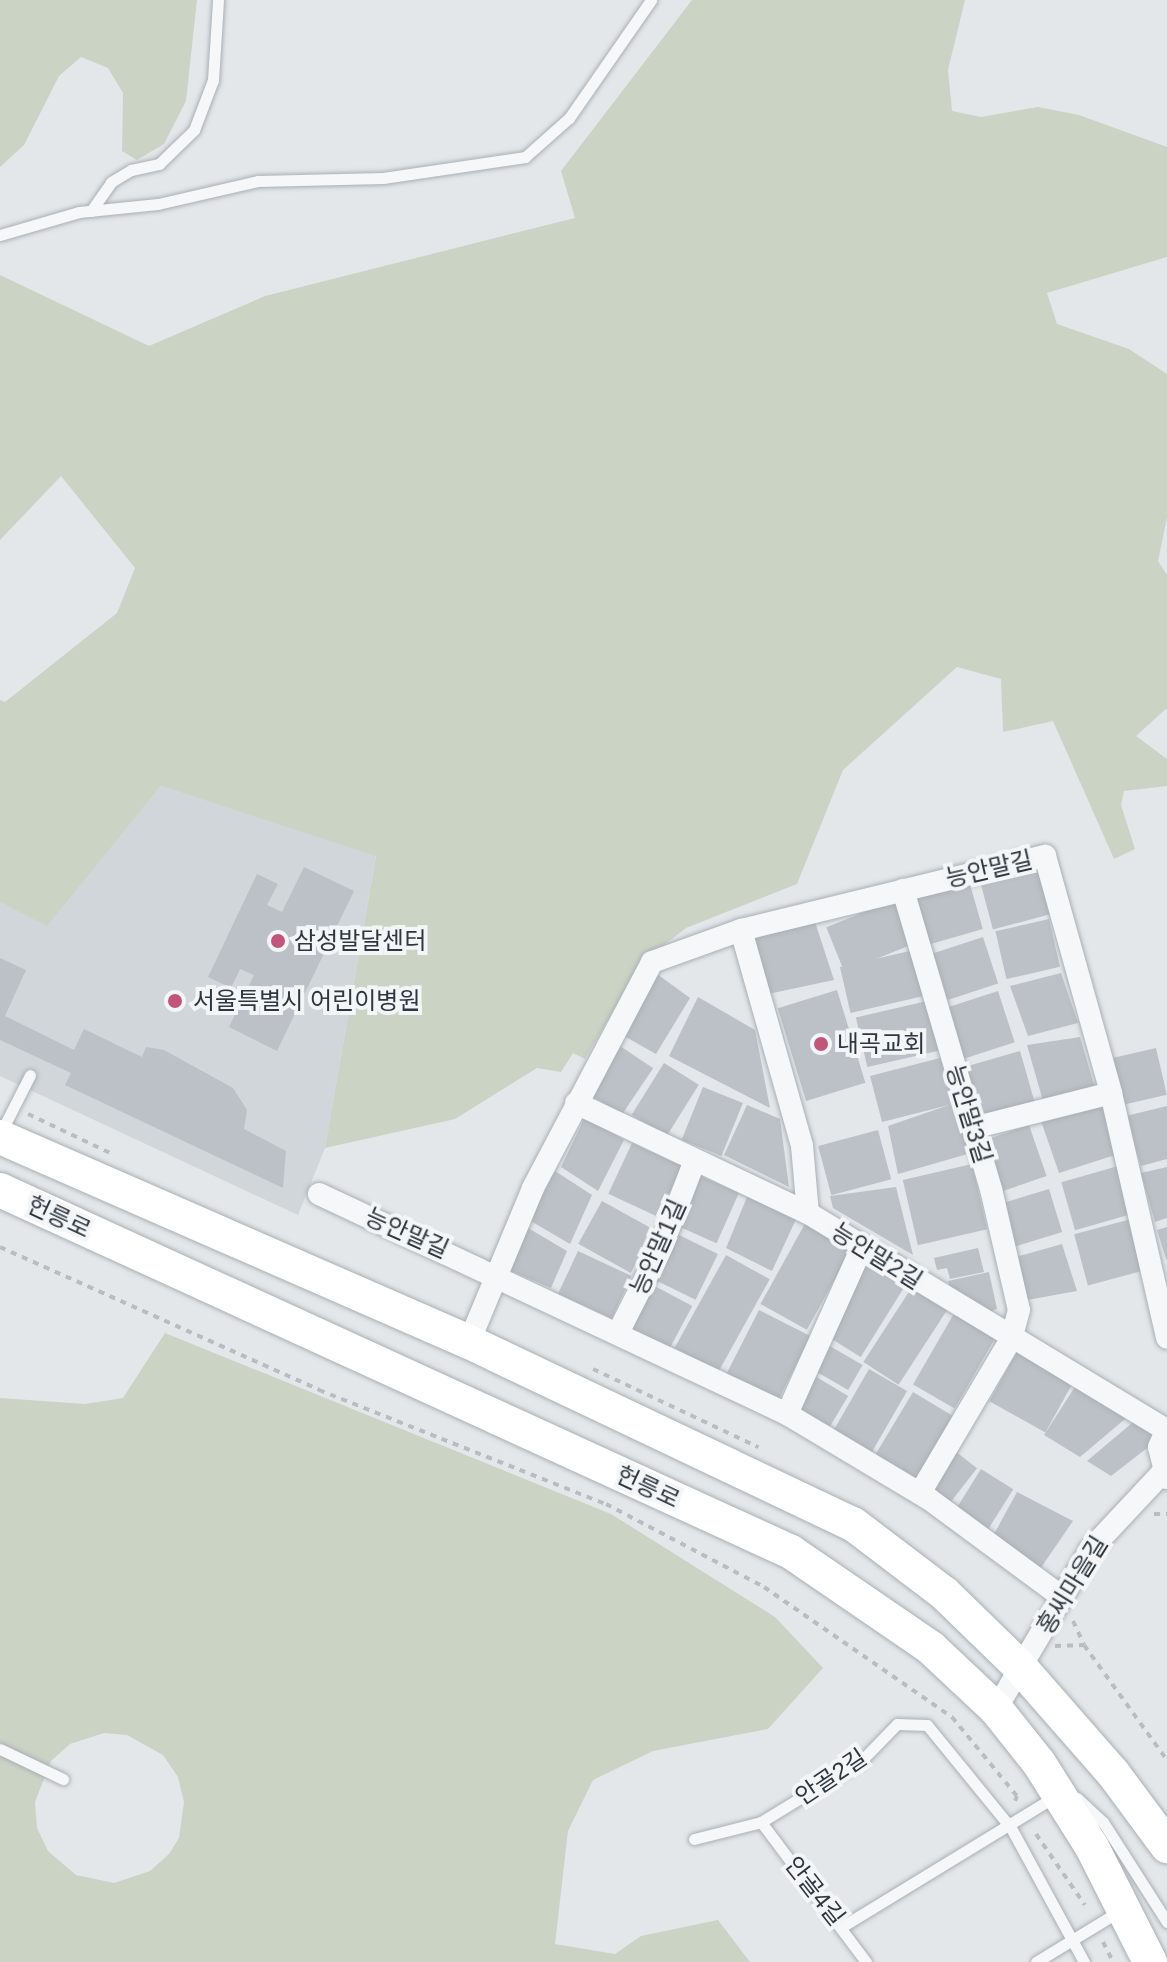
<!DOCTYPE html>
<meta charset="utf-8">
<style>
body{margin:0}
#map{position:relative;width:1167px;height:1962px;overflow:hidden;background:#e3e7ea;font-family:Arial,"Noto Sans KR",sans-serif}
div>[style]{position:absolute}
.built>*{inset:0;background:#d1d6db}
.green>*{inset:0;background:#cbd3c5}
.building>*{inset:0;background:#bbc1c6;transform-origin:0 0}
.path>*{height:4px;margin-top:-2px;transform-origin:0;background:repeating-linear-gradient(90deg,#b9bdc1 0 6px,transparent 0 12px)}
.roads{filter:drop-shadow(0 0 2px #a9afb4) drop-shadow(0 0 2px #a9afb4)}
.lane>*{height:11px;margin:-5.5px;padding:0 5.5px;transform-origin:5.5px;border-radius:5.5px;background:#f5f7f8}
.street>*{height:22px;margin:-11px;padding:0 11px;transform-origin:11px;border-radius:11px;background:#f5f7f8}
.primary>*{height:34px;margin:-17px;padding:0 17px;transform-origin:17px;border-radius:17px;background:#fff}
.dots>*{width:22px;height:22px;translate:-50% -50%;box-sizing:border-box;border:4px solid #f3f5f7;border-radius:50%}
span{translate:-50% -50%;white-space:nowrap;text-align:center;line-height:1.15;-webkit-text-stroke:8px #f3f5f7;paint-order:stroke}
.street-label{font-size:24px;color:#2d3740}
.poi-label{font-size:24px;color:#2d3740}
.left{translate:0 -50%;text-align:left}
</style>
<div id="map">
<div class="built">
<div style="clip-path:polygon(161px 786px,376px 855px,325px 1148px,298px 1215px,0 1076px,0 902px,47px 925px)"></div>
</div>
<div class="green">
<div style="clip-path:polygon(0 0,197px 0,186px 101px,164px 144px,137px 160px,122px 151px,123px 93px,108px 68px,81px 57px,59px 76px,24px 145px,0 167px)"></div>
<div style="clip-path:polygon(692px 0,965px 0,948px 70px,952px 111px,981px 117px,1038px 107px,1079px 115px,1167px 147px,1167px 257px,1047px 293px,1057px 324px,1129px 349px,1167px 374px,1167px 518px,1158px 561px,1167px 575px,1167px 708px,1136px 736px,1167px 759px,1167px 786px,1124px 791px,1121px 805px,1135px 849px,1114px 859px,1053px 721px,1003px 732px,1001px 679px,957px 667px,843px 770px,797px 884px,686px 928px,641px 963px,585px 1059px,573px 1053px,561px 1072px,537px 1068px,455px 1119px,325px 1148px,376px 856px,161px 786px,47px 926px,0 902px,0 700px,5px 702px,117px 613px,135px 568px,61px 476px,0 540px,0 275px,149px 346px,265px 296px,575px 218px,561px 171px)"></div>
<div style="clip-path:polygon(evenodd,165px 1333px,611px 1514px,775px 1617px,823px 1668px,768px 1729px,653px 1751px,593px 1780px,568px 1831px,555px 1944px,615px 1954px,641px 1936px,718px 1920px,750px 1962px,0 1962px,0 1398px,85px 1404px,123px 1398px,165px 1333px,104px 1733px,127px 1735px,163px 1755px,178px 1777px,184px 1802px,179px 1838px,169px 1854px,150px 1871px,114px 1883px,76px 1875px,48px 1851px,37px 1828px,35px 1802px,51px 1761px,70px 1744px,104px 1733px)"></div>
</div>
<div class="building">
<div style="left:1037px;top:866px;width:50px;height:59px;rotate:75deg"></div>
<div style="clip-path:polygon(304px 867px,354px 891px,277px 1051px,229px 1027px,254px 975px,240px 969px,231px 988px,208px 977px,257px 874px,278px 884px,267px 905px,282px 912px)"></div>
<div style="left:969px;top:881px;width:50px;height:55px;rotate:74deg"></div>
<div style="left:894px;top:900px;width:48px;height:73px;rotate:68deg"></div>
<div style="left:1049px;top:919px;width:49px;height:55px;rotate:77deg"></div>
<div style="clip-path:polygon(815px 922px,834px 980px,768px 994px,751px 935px)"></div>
<div style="left:983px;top:937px;width:49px;height:53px;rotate:72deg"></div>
<div style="left:914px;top:950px;width:47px;height:76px;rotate:77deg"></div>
<div style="clip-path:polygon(0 958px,26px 970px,5px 1016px,74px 1050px,84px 1029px,142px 1057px,146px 1047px,164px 1050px,233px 1088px,247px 1110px,244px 1129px,286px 1151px,283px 1188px,65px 1085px,71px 1073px,0 1040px)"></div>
<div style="clip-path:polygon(1061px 973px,1078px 1023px,1028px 1036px,1010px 986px)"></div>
<div style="clip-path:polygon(657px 974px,690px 998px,656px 1054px,624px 1036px)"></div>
<div style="left:837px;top:990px;width:97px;height:62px;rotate:73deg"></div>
<div style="left:998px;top:991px;width:54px;height:55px;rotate:72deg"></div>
<div style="clip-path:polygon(698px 997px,755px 1030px,770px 1108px,669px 1056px)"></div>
<div style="left:927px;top:1001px;width:51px;height:73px;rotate:77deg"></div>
<div style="clip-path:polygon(1080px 1037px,1095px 1088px,1043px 1101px,1027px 1045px)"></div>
<div style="left:620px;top:1046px;width:40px;height:57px;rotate:34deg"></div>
<div style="left:1156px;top:1048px;width:48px;height:50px;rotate:77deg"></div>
<div style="left:1020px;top:1051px;width:54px;height:56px;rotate:74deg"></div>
<div style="clip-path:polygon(940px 1058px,971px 1153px,898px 1174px,888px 1126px,949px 1105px,882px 1122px,870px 1076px)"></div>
<div style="left:664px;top:1063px;width:41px;height:61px;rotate:32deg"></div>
<div style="left:703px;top:1087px;width:43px;height:57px;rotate:22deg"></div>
<div style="clip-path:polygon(1106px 1104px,1115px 1155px,1059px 1173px,1041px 1121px)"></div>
<div style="clip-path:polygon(747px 1105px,780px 1119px,789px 1187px,724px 1155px)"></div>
<div style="clip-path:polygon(1167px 1106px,1167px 1159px,1141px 1166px,1126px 1116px)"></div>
<div style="clip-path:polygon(585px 1117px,624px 1140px,598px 1191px,561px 1167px)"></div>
<div style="left:1029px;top:1125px;width:54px;height:46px;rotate:71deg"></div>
<div style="left:878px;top:1130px;width:51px;height:62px;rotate:75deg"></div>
<div style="left:632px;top:1143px;width:55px;height:56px;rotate:25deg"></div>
<div style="left:972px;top:1164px;width:67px;height:71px;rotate:77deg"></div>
<div style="left:1118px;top:1166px;width:50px;height:59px;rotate:74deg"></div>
<div style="clip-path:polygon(1167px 1167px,1167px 1218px,1155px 1222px,1141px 1173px)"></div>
<div style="clip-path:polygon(555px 1171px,592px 1195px,570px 1244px,529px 1220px)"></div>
<div style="left:696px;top:1174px;width:47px;height:55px;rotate:24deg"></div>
<div style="clip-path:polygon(896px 1187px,913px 1255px,833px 1208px,830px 1196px)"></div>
<div style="left:1049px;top:1189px;width:45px;height:49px;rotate:73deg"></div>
<div style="clip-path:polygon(747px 1197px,798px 1215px,772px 1271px,726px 1248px)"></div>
<div style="left:602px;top:1201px;width:60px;height:49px;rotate:29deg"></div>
<div style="left:1135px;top:1218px;width:53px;height:63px;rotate:75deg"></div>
<div style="left:807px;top:1220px;width:53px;height:96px;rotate:29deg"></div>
<div style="clip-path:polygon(523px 1225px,567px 1251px,551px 1288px,504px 1268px)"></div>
<div style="clip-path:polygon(1167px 1227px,1167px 1259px,1166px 1259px,1157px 1230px)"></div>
<div style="left:673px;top:1232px;width:50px;height:51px;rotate:26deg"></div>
<div style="clip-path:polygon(1062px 1244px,1077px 1291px,1027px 1300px,1016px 1257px)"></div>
<div style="clip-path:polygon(978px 1248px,984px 1272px,950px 1279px,947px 1268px,937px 1270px,934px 1258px)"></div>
<div style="left:578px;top:1251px;width:59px;height:47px;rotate:25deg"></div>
<div style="left:726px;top:1255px;width:50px;height:106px;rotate:29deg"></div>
<div style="left:870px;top:1259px;width:44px;height:88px;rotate:32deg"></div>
<div style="clip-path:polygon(989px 1272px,997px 1309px,978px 1315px,954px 1301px,948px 1281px)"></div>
<div style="left:649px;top:1283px;width:49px;height:49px;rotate:28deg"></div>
<div style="left:914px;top:1284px;width:42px;height:93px;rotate:33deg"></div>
<div style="left:759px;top:1310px;width:58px;height:73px;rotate:27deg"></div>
<div style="left:956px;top:1310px;width:48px;height:86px;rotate:30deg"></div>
<div style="left:828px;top:1345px;width:40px;height:29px;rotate:30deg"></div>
<div style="left:1019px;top:1348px;width:64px;height:61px;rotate:29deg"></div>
<div style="left:869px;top:1369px;width:44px;height:73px;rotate:30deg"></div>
<div style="left:813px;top:1375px;width:41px;height:40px;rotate:31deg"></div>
<div style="clip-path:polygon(1078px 1382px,1131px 1414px,1080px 1457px,1044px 1435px)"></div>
<div style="left:913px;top:1392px;width:48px;height:77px;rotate:31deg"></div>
<div style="clip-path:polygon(1138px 1418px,1156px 1432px,1151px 1445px,1111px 1476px,1087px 1461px)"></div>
<div style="left:955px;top:1451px;width:28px;height:47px;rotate:38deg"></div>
<div style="left:981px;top:1469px;width:38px;height:49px;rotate:32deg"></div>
<div style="clip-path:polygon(1017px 1492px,1073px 1521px,1040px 1569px,993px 1536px)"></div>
</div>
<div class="path">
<div style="left:28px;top:1114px;width:91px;rotate:25.4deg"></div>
<div style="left:0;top:1247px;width:350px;rotate:24.1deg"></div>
<div style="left:319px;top:1390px;width:309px;rotate:21.7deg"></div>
<div style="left:606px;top:1504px;width:178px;rotate:27.7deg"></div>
<div style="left:764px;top:1587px;width:229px;rotate:34.7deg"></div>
<div style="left:952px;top:1717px;width:102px;rotate:50.6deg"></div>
<div style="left:1017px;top:1796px;width:5px;rotate:112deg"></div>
<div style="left:593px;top:1369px;width:183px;rotate:25.3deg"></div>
<div style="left:1154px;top:1514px;width:13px"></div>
<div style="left:1073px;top:1621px;width:26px;rotate:65deg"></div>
<div style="left:1084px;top:1645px;width:142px;rotate:54.2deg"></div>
<div style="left:1055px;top:1646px;width:29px;rotate:-2deg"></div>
<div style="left:1036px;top:1834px;width:86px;rotate:55.4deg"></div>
<div style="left:1103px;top:1942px;width:22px;rotate:63deg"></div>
</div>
<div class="roads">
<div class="lane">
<div style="left:91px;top:211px;width:35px;rotate:-55deg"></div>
<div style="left:111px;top:182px;width:23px;rotate:-31deg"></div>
<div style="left:131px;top:170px;width:29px;rotate:-12deg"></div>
<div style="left:159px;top:164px;width:49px;rotate:-44.2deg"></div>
<div style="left:194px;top:130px;width:53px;rotate:-69.2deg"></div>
<div style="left:213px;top:80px;width:80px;rotate:-86.4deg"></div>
<div style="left:0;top:235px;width:82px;rotate:-16.2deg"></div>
<div style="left:79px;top:212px;width:79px;rotate:-5.8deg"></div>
<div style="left:158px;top:204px;width:103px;rotate:-13deg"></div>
<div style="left:258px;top:181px;width:125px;rotate:-1.4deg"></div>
<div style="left:383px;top:178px;width:144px;rotate:-8.4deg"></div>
<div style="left:525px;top:157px;width:59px;rotate:-41.6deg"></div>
<div style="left:569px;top:118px;width:144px;rotate:-55.2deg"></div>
<div style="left:0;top:1134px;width:66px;rotate:-63deg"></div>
<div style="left:0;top:1749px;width:70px;rotate:25.5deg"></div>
<div style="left:1077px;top:1798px;width:35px;rotate:43deg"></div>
<div style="left:1103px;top:1822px;width:119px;rotate:57.4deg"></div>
<div style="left:761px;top:1822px;width:175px;rotate:53.1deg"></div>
<div style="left:694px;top:1839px;width:69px;rotate:-14.2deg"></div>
<div style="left:761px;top:1822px;width:119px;rotate:-31.5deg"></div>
<div style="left:862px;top:1760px;width:50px;rotate:-45.8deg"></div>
<div style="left:897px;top:1724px;width:30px;rotate:2deg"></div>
<div style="left:927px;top:1725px;width:133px;rotate:50.8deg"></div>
<div style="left:1011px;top:1828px;width:153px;rotate:61.4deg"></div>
<div style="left:843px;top:1926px;width:247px;rotate:-31.4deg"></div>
<div style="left:1036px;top:1962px;width:96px;rotate:-31.4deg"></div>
</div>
<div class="street">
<div style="left:903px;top:890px;width:312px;rotate:73.6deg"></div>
<div style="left:991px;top:1189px;width:124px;rotate:77deg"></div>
<div style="left:1019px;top:1310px;width:30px;rotate:105deg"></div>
<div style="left:1011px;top:1339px;width:179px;rotate:120.6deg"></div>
<div style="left:741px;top:930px;width:224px;rotate:74.2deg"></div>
<div style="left:802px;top:1146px;width:67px;rotate:84.9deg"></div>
<div style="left:576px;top:1103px;width:257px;rotate:25.4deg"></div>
<div style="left:808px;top:1213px;width:419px;rotate:31.2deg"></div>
<div style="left:973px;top:1128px;width:142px;rotate:-14.2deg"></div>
<div style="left:319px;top:1194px;width:517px;rotate:25.18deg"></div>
<div style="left:787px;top:1414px;width:165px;rotate:30.9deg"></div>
<div style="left:929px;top:1499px;width:165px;rotate:36.4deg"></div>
<div style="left:618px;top:1333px;width:97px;rotate:-63.2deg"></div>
<div style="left:662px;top:1246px;width:92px;rotate:-69deg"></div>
<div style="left:469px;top:1342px;width:167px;rotate:-67.4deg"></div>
<div style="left:533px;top:1188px;width:255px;rotate:-62.2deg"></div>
<div style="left:652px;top:962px;width:95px;rotate:-19.8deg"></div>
<div style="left:741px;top:930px;width:313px;rotate:-13.7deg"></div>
<div style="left:1045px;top:856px;width:246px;rotate:74.4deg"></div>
<div style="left:1111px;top:1093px;width:251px;rotate:77.1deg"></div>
<div style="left:787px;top:1414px;width:183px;rotate:-65.8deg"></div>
<div style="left:1167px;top:1429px;width:20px;rotate:114deg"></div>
<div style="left:1159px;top:1447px;width:32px;rotate:76deg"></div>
<div style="left:996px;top:1709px;width:185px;rotate:-59.4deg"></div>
<div style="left:1090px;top:1550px;width:107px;rotate:-46.9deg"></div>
</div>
<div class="primary">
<div style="left:0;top:1137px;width:512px;rotate:23.61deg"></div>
<div style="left:469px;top:1342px;width:425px;rotate:25.4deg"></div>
<div style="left:853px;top:1524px;width:114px;rotate:37.2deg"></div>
<div style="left:944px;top:1593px;width:107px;rotate:44.2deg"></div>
<div style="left:1021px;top:1668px;width:140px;rotate:48.8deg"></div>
<div style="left:1113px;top:1773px;width:91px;rotate:53.5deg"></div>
<div style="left:0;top:1190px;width:870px;rotate:24.59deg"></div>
<div style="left:791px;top:1552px;width:170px;rotate:34.4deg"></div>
<div style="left:931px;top:1648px;width:89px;rotate:43.2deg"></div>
<div style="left:996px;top:1709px;width:69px;rotate:51.5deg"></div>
<div style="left:1039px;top:1763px;width:99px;rotate:57.8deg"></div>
<div style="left:1092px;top:1847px;width:129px;rotate:63.2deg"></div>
</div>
</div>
<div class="dots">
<div style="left:278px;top:941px;background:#c0577a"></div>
<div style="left:175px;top:1001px;background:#c0577a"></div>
<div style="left:821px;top:1044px;background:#c0577a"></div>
</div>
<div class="street-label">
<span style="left:989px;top:869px;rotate:-13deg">능안말길</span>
<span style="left:969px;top:1114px;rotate:73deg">능안말3길</span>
<span style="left:59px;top:1217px;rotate:25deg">헌릉로</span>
<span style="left:407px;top:1233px;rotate:24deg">능안말길</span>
<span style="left:658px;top:1247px;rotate:-66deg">능안말1길</span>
<span style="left:877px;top:1256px;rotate:32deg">능안말2길</span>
<span style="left:648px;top:1487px;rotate:25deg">헌릉로</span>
<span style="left:1072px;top:1585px;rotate:-58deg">홍씨마을길</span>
<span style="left:831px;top:1777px;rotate:-34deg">안골2길</span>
<span style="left:815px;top:1891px;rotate:52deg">안골4길</span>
</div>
<div class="poi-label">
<span class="left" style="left:294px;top:941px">삼성발달센터</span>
<span class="left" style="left:193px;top:1001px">서울특별시 어린이병원</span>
<span class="left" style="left:837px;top:1044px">내곡교회</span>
</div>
</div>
